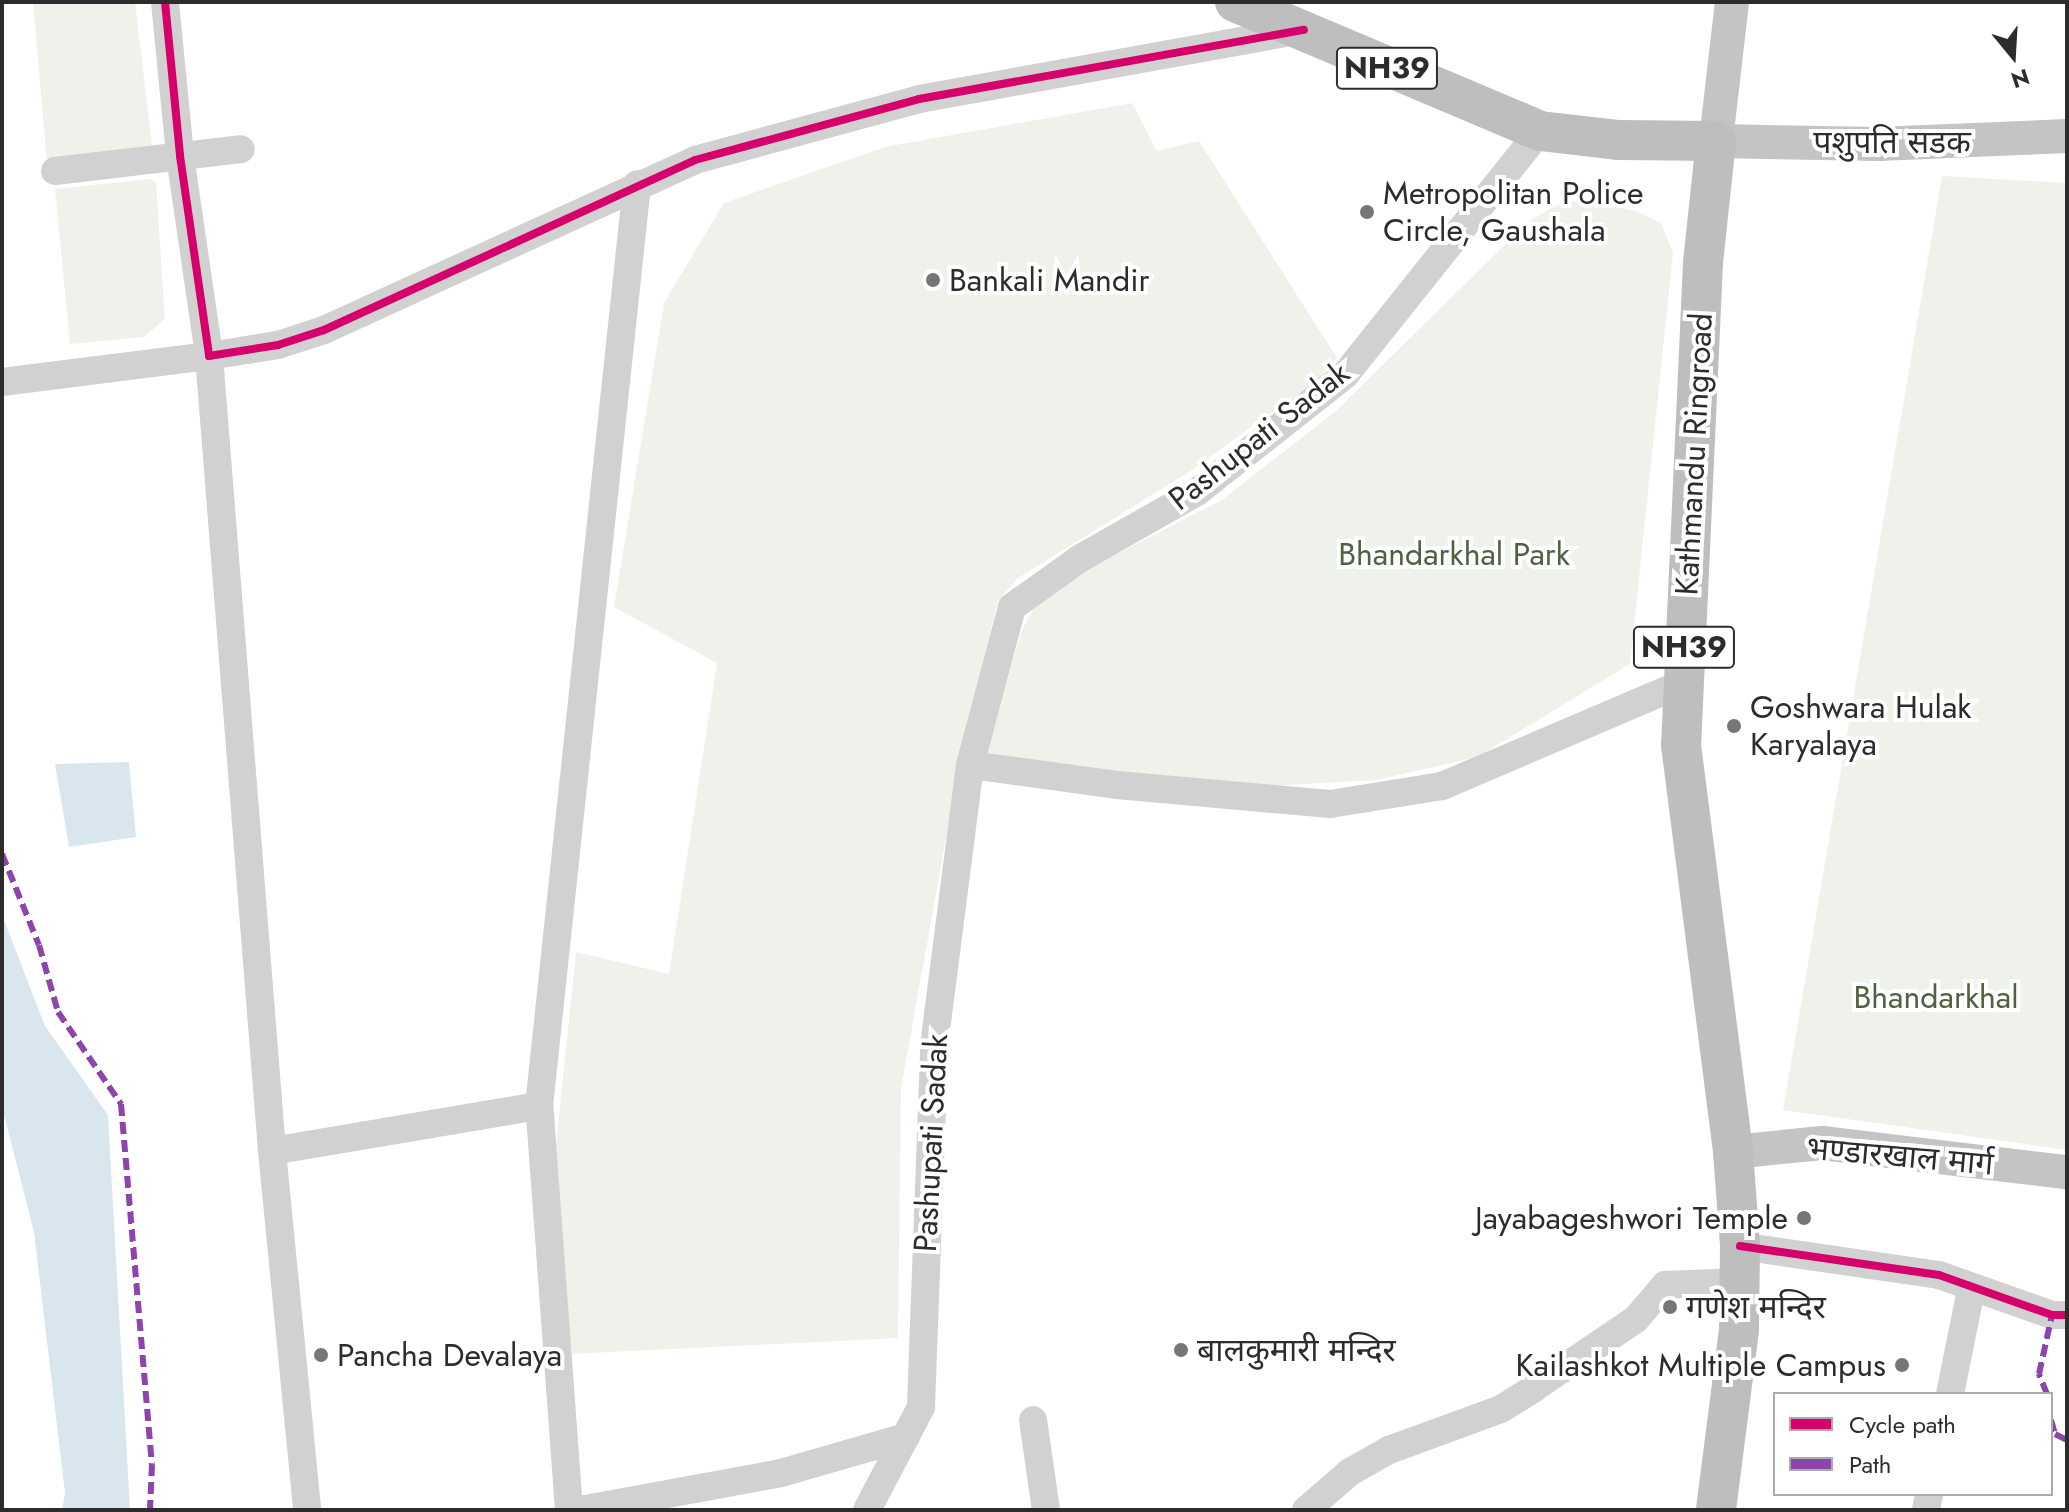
<!DOCTYPE html>
<meta charset="utf-8">
<style>
body{margin:0}
#map{position:relative;width:2069px;height:1512px;overflow:hidden;background:#fff;font-family:Jost,"Noto Sans Devanagari",sans-serif}
div>[style]{position:absolute}
.green>*{inset:0;background:#eff2eb}
.water>*{inset:0;background:#d9e6ee}
.minor>*{height:28px;margin:-14px;padding:0 14px;transform-origin:14px;border-radius:14px;background:#d1d1d1}
.major>*{height:34px;margin:-17px;padding:0 17px;transform-origin:17px;border-radius:17px;background:#c4c4c4}
.highway>*{height:40px;margin:-20px;padding:0 20px;transform-origin:20px;border-radius:20px;background:#bebebe}
.quiet>*{height:6px;margin-top:-3px;transform-origin:0;background:repeating-linear-gradient(90deg,#8e44ad 0 12px,transparent 0 18px)}
.cycleway>*{height:8px;margin:-4px;padding:0 4px;transform-origin:4px;border-radius:4px;background:#d6006c}
.dots>*{width:22px;height:22px;translate:-50% -50%;box-sizing:border-box;border:4px solid #fff;border-radius:50%}
span{translate:-50% -50%;white-space:nowrap;text-align:center;line-height:1.15;-webkit-text-stroke:8px #fff;paint-order:stroke}
.shield-label span{padding:2px 6px;background:#fff;border:2px solid;border-radius:6px;-webkit-text-stroke-width:0}
.shield-label{font-size:30px;color:#2c2c2c;font-weight:700}
.street-label{font-size:32px;color:#2c2c2c}
.poi-label{font-size:32px;color:#2c2c2c}
.left{translate:0 -50%;text-align:left}
.right{translate:-100% -50%;text-align:right}
.park-label{font-size:32px;color:#506140}
.frame{position:absolute;inset:0;border:4px solid #2c2c2c;pointer-events:none}
.legend{position:absolute;left:1773px;top:1392px;width:280px;height:104px;box-sizing:border-box;background:#fff;border:2px solid #ababab;margin:0;padding:10px 14px;list-style:none;font-size:24px;color:#2c2c2c}
.legend li{display:flex;align-items:center;gap:16px;height:40px}
.legend b{width:40px;border:2px solid #ababab}
.north{position:absolute;left:1973px;top:16px;width:80px;height:80px;-webkit-text-stroke:6px #fff;paint-order:stroke;rotate:162deg;font-size:22px;font-weight:700;line-height:32px;text-align:center;color:#2c2c2c}
.north::after{content:'';display:block;margin:auto;width:28px;height:36px;background:#2c2c2c;clip-path:polygon(50% 0,100% 100%,50% 72%,0 100%)}
</style>
<div id="map">
<div class="green">
<div style="clip-path:polygon(33px 2px,135px 2px,152px 145px,47px 163px)"></div>
<div style="clip-path:polygon(1132px 103px,1157px 151px,1199px 141px,1337px 358px,1317px 380px,1189px 472px,1018px 578px,998px 601px,961px 754px,901px 1089px,898px 1338px,570px 1354px,556px 1144px,576px 952px,669px 974px,717px 663px,614px 607px,664px 303px,724px 203px,885px 147px)"></div>
<div style="clip-path:polygon(1942px 176px,2067px 183px,2067px 1150px,1783px 1110px)"></div>
<div style="clip-path:polygon(151px 179px,156px 183px,165px 319px,144px 337px,70px 344px,55px 189px)"></div>
<div style="clip-path:polygon(1580px 200px,1636px 211px,1661px 223px,1673px 253px,1630px 664px,1477px 757px,1376px 780px,1268px 786px,985px 759px,1021px 632px,1034px 608px,1062px 582px,1222px 500px,1337px 410px,1529px 221px,1555px 206px)"></div>
</div>
<div class="water">
<div style="clip-path:polygon(129px 762px,136px 837px,69px 847px,55px 764px)"></div>
<div style="clip-path:polygon(2px 915px,45px 1026px,108px 1115px,130px 1510px,62px 1510px,65px 1493px,34px 1232px,2px 1107px)"></div>
</div>
<div class="minor">
<div style="left:165px;top:2px;width:155px;rotate:84.4deg"></div>
<div style="left:180px;top:156px;width:202px;rotate:81.7deg"></div>
<div style="left:209px;top:356px;width:70px;rotate:-9.1deg"></div>
<div style="left:278px;top:345px;width:48px;rotate:-18.1deg"></div>
<div style="left:324px;top:330px;width:408px;rotate:-24.6deg"></div>
<div style="left:695px;top:160px;width:232px;rotate:-15.2deg"></div>
<div style="left:919px;top:99px;width:391px;rotate:-10.2deg"></div>
<div style="left:55px;top:171px;width:187px;rotate:-6.7deg"></div>
<div style="left:2px;top:382px;width:209px;rotate:-7.2deg"></div>
<div style="left:209px;top:356px;width:797px;rotate:85.47deg"></div>
<div style="left:272px;top:1151px;width:361px;rotate:84.4deg"></div>
<div style="left:970px;top:765px;width:148px;rotate:7.7deg"></div>
<div style="left:1117px;top:785px;width:214px;rotate:5.1deg"></div>
<div style="left:1330px;top:804px;width:113px;rotate:-9.1deg"></div>
<div style="left:1442px;top:786px;width:260px;rotate:-23.1deg"></div>
<div style="left:272px;top:1151px;width:271px;rotate:-9.6deg"></div>
<div style="left:1740px;top:1246px;width:201px;rotate:8.3deg"></div>
<div style="left:1939px;top:1275px;width:120px;rotate:19.5deg"></div>
<div style="left:2052px;top:1315px;width:15px"></div>
<div style="left:1950px;top:1394px;width:106px;rotate:-78.6deg"></div>
<div style="left:1033px;top:1420px;width:91px;rotate:81.8deg"></div>
<div style="left:569px;top:1510px;width:405px;rotate:-94.2deg"></div>
<div style="left:539px;top:1106px;width:927px;rotate:-83.93deg"></div>
<div style="left:580px;top:1510px;width:204px;rotate:-10.4deg"></div>
<div style="left:781px;top:1473px;width:130px;rotate:-16.1deg"></div>
<div style="left:867px;top:1510px;width:116px;rotate:-62.3deg"></div>
<div style="left:921px;top:1407px;width:361px;rotate:-87.9deg"></div>
<div style="left:934px;top:1046px;width:283px;rotate:-82.7deg"></div>
<div style="left:970px;top:765px;width:163px;rotate:-75.1deg"></div>
<div style="left:1012px;top:607px;width:82px;rotate:-35.6deg"></div>
<div style="left:1079px;top:559px;width:136px;rotate:-29.6deg"></div>
<div style="left:1197px;top:492px;width:189px;rotate:-38.3deg"></div>
<div style="left:1345px;top:375px;width:312px;rotate:-51.4deg"></div>
<div style="left:1306px;top:1510px;width:58px;rotate:-40.8deg"></div>
<div style="left:1350px;top:1472px;width:45px;rotate:-29.4deg"></div>
<div style="left:1389px;top:1450px;width:119px;rotate:-20.1deg"></div>
<div style="left:1501px;top:1409px;width:39px;rotate:-32deg"></div>
<div style="left:1534px;top:1388px;width:123px;rotate:-34.1deg"></div>
<div style="left:1636px;top:1319px;width:45px;rotate:-49.5deg"></div>
<div style="left:1665px;top:1285px;width:75px;rotate:-2.3deg"></div>
<div style="left:1926px;top:1510px;width:16px;rotate:-79deg"></div>
</div>
<div class="major">
<div style="left:1732px;top:2px;width:140px;rotate:96.6deg"></div>
<div style="left:1716px;top:141px;width:162px;rotate:1.1deg"></div>
<div style="left:1878px;top:144px;width:189px;rotate:-2.4deg"></div>
<div style="left:1733px;top:1152px;width:89px;rotate:-5.8deg"></div>
<div style="left:1822px;top:1143px;width:247px;rotate:6.8deg"></div>
</div>
<div class="highway">
<div style="left:1235px;top:2px;width:331px;rotate:22.9deg"></div>
<div style="left:1540px;top:131px;width:80px;rotate:6.5deg"></div>
<div style="left:1619px;top:140px;width:97px;rotate:0.6deg"></div>
<div style="left:1716px;top:141px;width:123px;rotate:96.1deg"></div>
<div style="left:1703px;top:263px;width:483px;rotate:92.6deg"></div>
<div style="left:1681px;top:745px;width:410px;rotate:82.7deg"></div>
<div style="left:1733px;top:1152px;width:94px;rotate:85.7deg"></div>
<div style="left:1740px;top:1246px;width:84px;rotate:90.7deg"></div>
<div style="left:1739px;top:1330px;width:181px;rotate:97.3deg"></div>
</div>
<div class="quiet">
<div style="left:2px;top:854px;width:98px;rotate:67.9deg"></div>
<div style="left:39px;top:945px;width:70px;rotate:74.2deg"></div>
<div style="left:58px;top:1012px;width:112px;rotate:55.6deg"></div>
<div style="left:121px;top:1104px;width:361px;rotate:85.1deg"></div>
<div style="left:152px;top:1464px;width:46px;rotate:92.5deg"></div>
<div style="left:2047px;top:1394px;width:22px;rotate:-112deg"></div>
<div style="left:2039px;top:1374px;width:60px;rotate:-77.6deg"></div>
<div style="left:2051px;top:1420px;width:15px;rotate:74deg"></div>
<div style="left:2055px;top:1434px;width:13px;rotate:27deg"></div>
</div>
<div class="cycleway">
<div style="left:165px;top:2px;width:155px;rotate:84.4deg"></div>
<div style="left:180px;top:156px;width:202px;rotate:81.7deg"></div>
<div style="left:209px;top:356px;width:70px;rotate:-9.1deg"></div>
<div style="left:278px;top:345px;width:48px;rotate:-18.1deg"></div>
<div style="left:324px;top:330px;width:408px;rotate:-24.6deg"></div>
<div style="left:695px;top:160px;width:232px;rotate:-15.2deg"></div>
<div style="left:919px;top:99px;width:391px;rotate:-10.2deg"></div>
<div style="left:1740px;top:1246px;width:201px;rotate:8.3deg"></div>
<div style="left:1939px;top:1275px;width:120px;rotate:19.5deg"></div>
<div style="left:2052px;top:1315px;width:15px"></div>
</div>
<div class="dots">
<div style="left:1367px;top:212px;background:#767676"></div>
<div style="left:933px;top:280px;background:#767676"></div>
<div style="left:1734px;top:726px;background:#767676"></div>
<div style="left:1804px;top:1218px;background:#767676"></div>
<div style="left:1670px;top:1307px;background:#767676"></div>
<div style="left:1181px;top:1350px;background:#767676"></div>
<div style="left:321px;top:1355px;background:#767676"></div>
<div style="left:1902px;top:1365px;background:#767676"></div>
</div>
<div class="shield-label">
<span style="left:1387px;top:68px">NH39</span>
<span style="left:1684px;top:647px">NH39</span>
</div>
<div class="street-label">
<span style="left:1892px;top:142px">पशुपति सडक</span>
<span style="left:1259px;top:436px;rotate:-38deg">Pashupati Sadak</span>
<span style="left:1694px;top:454px;rotate:-87deg">Kathmandu Ringroad</span>
<span style="left:931px;top:1143px;rotate:-87deg">Pashupati Sadak</span>
<span style="left:1900px;top:1156px;rotate:5deg">भण्डारखाल मार्ग</span>
</div>
<div class="poi-label">
<span class="left" style="left:1383px;top:212px">Metropolitan Police<br>Circle, Gaushala</span>
<span class="left" style="left:949px;top:280px">Bankali Mandir</span>
<span class="left" style="left:1750px;top:726px">Goshwara Hulak<br>Karyalaya</span>
<span class="right" style="left:1788px;top:1218px">Jayabageshwori Temple</span>
<span class="left" style="left:1686px;top:1307px">गणेश मन्दिर</span>
<span class="left" style="left:1197px;top:1350px">बालकुमारी मन्दिर</span>
<span class="left" style="left:337px;top:1355px">Pancha Devalaya</span>
<span class="right" style="left:1886px;top:1365px">Kailashkot Multiple Campus</span>
</div>
<div class="park-label">
<span style="left:1454px;top:554px">Bhandarkhal Park</span>
<span style="left:1936px;top:997px">Bhandarkhal</span>
</div>
<div class="frame"></div>
<ul class="legend">
<li><b style="height:10px;background:#d6006c"></b>Cycle path</li>
<li><b style="height:10px;background:#8e44ad"></b>Path</li>
</ul>
<div class="north">N</div>
</div>
